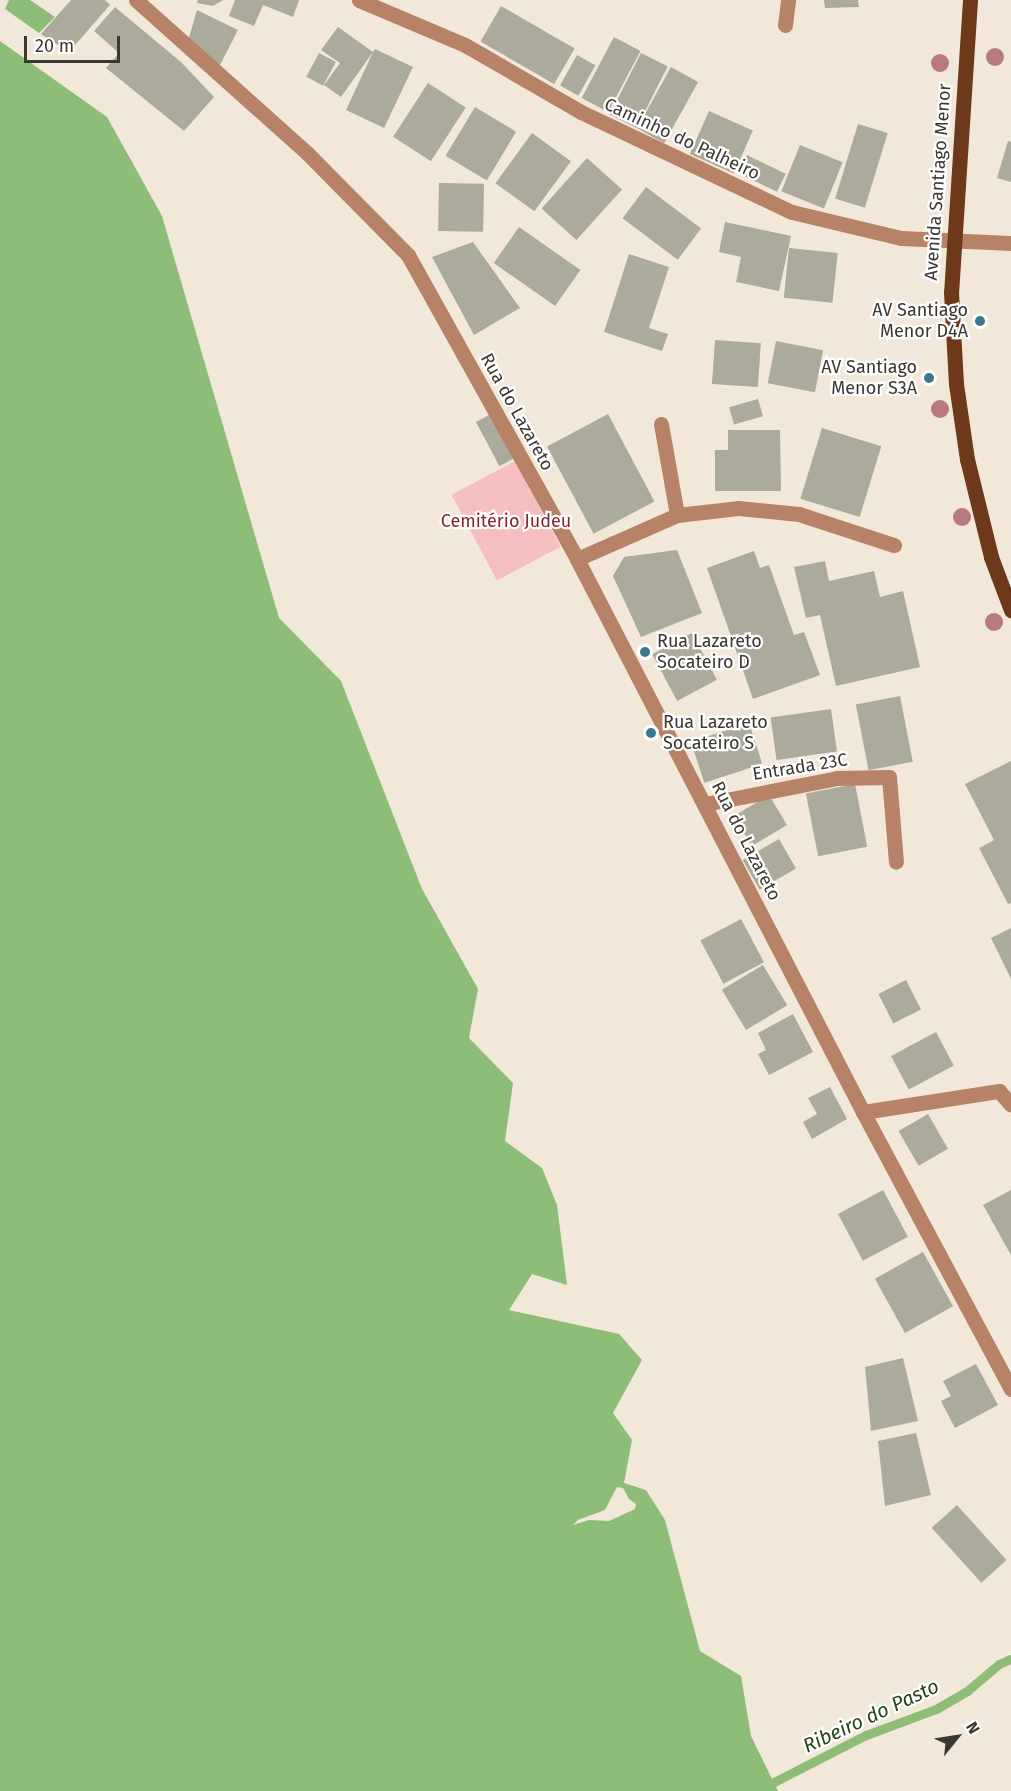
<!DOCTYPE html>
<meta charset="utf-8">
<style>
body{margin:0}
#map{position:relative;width:1011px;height:1791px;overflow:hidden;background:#f2e8d9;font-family:"Fira Sans",sans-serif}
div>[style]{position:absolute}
.green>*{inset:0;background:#f6bfbf;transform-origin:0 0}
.water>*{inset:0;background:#8dbd76}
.stream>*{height:9px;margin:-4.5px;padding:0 4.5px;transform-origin:4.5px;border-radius:4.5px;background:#8dbd76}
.building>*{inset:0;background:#abaa9b;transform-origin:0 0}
.minor>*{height:15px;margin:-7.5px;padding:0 7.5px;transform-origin:7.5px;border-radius:7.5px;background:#b78268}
.major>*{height:15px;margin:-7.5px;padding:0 7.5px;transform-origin:7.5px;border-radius:7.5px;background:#6e381b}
.trees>*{width:18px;height:18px;margin:-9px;border-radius:50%;background:#b87a7c}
.dots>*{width:16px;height:16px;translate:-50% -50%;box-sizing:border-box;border:3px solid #fff;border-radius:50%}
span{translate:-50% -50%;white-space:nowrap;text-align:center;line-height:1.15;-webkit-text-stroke:4.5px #fff;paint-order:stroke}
.street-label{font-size:18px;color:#3b3731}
.poi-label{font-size:18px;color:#3b3731}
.right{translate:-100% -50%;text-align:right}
.left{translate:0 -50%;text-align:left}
.park-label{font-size:18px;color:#892030}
.water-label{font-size:20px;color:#254413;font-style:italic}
.north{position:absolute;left:927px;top:1707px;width:60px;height:60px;-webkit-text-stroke:4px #fff;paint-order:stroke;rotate:60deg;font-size:16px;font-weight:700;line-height:24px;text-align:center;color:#3b3731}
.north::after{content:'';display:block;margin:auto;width:21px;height:27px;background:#3b3731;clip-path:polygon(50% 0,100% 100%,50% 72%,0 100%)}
.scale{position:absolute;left:24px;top:36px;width:96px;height:27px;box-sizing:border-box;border:3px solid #3b3731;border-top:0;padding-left:8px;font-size:18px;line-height:21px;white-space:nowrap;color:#3b3731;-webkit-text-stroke:4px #fff;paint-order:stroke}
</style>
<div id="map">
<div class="green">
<div style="left:515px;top:461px;width:97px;height:72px;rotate:62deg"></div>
</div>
<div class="water">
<div style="clip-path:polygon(9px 0,30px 0,55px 17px,39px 33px,5px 9px)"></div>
<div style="clip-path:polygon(evenodd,0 41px,107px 117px,162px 216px,279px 618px,341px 681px,422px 889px,478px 989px,469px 1038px,513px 1083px,505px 1141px,542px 1168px,557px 1205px,567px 1285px,532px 1274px,509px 1310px,619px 1334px,642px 1360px,613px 1413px,632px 1440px,624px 1483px,646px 1490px,665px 1520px,700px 1651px,741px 1676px,751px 1736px,778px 1791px,0 1791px,0 41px,617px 1487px,623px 1488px,629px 1499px,636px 1504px,635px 1509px,609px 1521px,589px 1520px,573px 1525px,578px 1520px,605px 1510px,617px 1487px)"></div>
</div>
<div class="stream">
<div style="left:774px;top:1782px;width:103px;rotate:-27.1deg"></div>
<div style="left:866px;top:1735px;width:75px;rotate:-20.4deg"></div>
<div style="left:936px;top:1709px;width:36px;rotate:-30deg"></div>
<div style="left:967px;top:1691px;width:42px;rotate:-40.2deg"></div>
<div style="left:999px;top:1664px;width:12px;rotate:-24deg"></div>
</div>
<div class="building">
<div style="clip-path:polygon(71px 0,105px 0,110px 5px,69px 52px,41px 34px)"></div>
<div style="clip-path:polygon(198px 0,223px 0,213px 6px,197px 3px)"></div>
<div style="clip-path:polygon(235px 0,299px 0,293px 17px,263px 5px,254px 26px,229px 16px)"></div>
<div style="clip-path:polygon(824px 0,858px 0,859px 7px,825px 8px)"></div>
<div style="left:501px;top:6px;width:85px;height:41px;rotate:30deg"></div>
<div style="clip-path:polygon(115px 7px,181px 62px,214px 97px,184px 131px,106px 68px,119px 53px,94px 31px)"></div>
<div style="clip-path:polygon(197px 10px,238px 30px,219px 67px,188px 41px)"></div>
<div style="clip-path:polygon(338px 27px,373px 52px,375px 49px,413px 67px,384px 128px,346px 110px,373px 52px,341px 97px,324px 85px,340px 63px,321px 50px)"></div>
<div style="left:614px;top:37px;width:30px;height:69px;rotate:28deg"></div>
<div style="left:319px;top:53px;width:19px;height:27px;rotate:28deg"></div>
<div style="left:641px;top:53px;width:30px;height:69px;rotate:27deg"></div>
<div style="left:577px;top:55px;width:21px;height:35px;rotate:29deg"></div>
<div style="left:671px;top:67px;width:31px;height:70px;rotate:29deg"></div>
<div style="left:428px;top:83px;width:45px;height:64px;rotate:33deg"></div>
<div style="left:475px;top:107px;width:48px;height:57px;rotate:31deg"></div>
<div style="left:709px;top:111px;width:48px;height:47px;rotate:24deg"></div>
<div style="left:858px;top:124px;width:31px;height:78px;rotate:17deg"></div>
<div style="left:532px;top:133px;width:48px;height:62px;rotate:36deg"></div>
<div style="clip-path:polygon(1008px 141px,1011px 142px,1011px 182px,997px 178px)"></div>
<div style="left:800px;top:145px;width:46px;height:50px;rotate:22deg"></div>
<div style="left:747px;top:155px;width:43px;height:20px;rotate:26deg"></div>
<div style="left:587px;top:158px;width:47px;height:68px;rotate:42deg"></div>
<div style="left:439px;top:183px;width:45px;height:48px;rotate:1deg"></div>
<div style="left:646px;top:187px;width:69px;height:39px;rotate:37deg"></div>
<div style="clip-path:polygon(725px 222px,791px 236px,779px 291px,736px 282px,741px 257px,719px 252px)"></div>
<div style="left:519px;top:227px;width:75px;height:44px;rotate:35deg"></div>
<div style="clip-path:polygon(473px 242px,520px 308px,474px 335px,432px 257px)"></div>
<div style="left:789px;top:248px;width:49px;height:50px;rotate:6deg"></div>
<div style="clip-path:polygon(629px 254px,669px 267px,649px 328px,668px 334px,662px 351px,604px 332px)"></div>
<div style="left:715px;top:340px;width:46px;height:44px;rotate:4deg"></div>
<div style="left:776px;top:341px;width:48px;height:43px;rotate:11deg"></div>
<div style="left:758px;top:399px;width:18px;height:30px;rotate:74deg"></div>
<div style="left:491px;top:414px;width:50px;height:17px;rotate:62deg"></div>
<div style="left:608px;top:414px;width:99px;height:69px;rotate:62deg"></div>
<div style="left:822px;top:428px;width:62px;height:74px;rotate:17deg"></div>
<div style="clip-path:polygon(728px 430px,780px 430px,781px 491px,715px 491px,715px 450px,728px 450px)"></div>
<div style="clip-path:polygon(677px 550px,702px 613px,641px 637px,613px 576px,624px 557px)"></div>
<div style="clip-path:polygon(754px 551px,760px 568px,769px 565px,794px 635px,804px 632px,820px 675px,753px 699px,707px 568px)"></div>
<div style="clip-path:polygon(825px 561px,829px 581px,874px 571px,880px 597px,903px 591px,920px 667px,836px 686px,820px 615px,806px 618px,794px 567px)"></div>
<div style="left:692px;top:633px;width:53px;height:45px;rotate:62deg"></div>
<div style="left:900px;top:696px;width:67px;height:45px;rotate:79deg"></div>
<div style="left:831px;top:709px;width:43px;height:61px;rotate:82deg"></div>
<div style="left:749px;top:723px;width:43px;height:61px;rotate:72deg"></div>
<div style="clip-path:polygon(1011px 761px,1011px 903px,1008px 904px,979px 848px,994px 840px,965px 784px)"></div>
<div style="left:855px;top:784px;width:64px;height:50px;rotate:79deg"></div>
<div style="left:769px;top:795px;width:35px;height:41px;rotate:59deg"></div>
<div style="left:779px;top:839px;width:34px;height:42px;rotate:60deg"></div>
<div style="left:741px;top:919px;width:49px;height:46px;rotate:62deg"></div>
<div style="clip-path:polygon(1011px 928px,1011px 979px,991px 938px)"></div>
<div style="left:763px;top:965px;width:47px;height:48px;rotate:59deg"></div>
<div style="left:906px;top:980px;width:33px;height:31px;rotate:63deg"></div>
<div style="clip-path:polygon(793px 1014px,813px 1052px,769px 1075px,758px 1054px,766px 1050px,758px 1033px)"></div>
<div style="left:936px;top:1032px;width:38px;height:51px;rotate:62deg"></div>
<div style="clip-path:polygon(830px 1087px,847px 1119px,812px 1139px,803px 1122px,817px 1114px,808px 1098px)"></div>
<div style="left:928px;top:1114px;width:40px;height:34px;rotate:60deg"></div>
<div style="left:883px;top:1190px;width:53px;height:51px;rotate:62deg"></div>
<div style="clip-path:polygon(1011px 1190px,1011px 1255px,983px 1205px)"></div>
<div style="left:923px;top:1252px;width:62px;height:55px;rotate:61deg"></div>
<div style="clip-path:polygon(903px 1358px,918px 1421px,871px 1431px,865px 1367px)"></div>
<div style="clip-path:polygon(976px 1364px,998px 1405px,955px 1428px,941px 1401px,951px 1396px,943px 1381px)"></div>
<div style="clip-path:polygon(916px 1433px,931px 1495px,885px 1506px,878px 1441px)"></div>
<div style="left:957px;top:1505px;width:74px;height:34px;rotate:48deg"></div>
</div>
<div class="minor">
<div style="left:136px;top:0;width:228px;rotate:41.8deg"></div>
<div style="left:306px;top:152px;width:145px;rotate:45.3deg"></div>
<div style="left:408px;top:255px;width:348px;rotate:60.9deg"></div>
<div style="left:577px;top:559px;width:623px;rotate:62.65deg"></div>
<div style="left:863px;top:1112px;width:314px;rotate:61.9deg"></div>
<div style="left:359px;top:0;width:115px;rotate:23deg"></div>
<div style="left:465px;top:45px;width:134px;rotate:30deg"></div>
<div style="left:581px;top:112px;width:233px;rotate:25.4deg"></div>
<div style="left:792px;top:212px;width:112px;rotate:13.4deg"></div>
<div style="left:901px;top:238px;width:110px;rotate:2.6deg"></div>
<div style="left:785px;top:25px;width:25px;rotate:-83deg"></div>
<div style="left:661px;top:424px;width:92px;rotate:80deg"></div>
<div style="left:577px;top:559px;width:109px;rotate:-23.7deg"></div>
<div style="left:677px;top:515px;width:61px;rotate:-6.5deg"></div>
<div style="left:738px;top:508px;width:61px;rotate:5.6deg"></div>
<div style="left:799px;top:514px;width:100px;rotate:18.1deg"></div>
<div style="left:705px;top:804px;width:135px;rotate:-11.1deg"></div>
<div style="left:837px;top:778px;width:52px;rotate:-1.1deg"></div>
<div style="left:889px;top:777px;width:85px;rotate:85.3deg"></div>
<div style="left:863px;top:1112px;width:138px;rotate:-8.8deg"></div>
<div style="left:999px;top:1091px;width:18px;rotate:49deg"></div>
</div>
<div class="major">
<div style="left:970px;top:0;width:293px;rotate:93.7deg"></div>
<div style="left:951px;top:292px;width:92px;rotate:86.9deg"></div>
<div style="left:956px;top:384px;width:76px;rotate:81.7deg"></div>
<div style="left:967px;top:459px;width:101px;rotate:76.2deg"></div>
<div style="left:991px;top:557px;width:57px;rotate:69.3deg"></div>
</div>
<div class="trees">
<div style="left:995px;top:57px"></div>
<div style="left:940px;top:63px"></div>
<div style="left:940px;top:409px"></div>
<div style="left:962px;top:517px"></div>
<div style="left:994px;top:622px"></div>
</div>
<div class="dots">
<div style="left:980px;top:321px;background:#3b788e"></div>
<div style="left:929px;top:378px;background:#3b788e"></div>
<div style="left:645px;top:652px;background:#3b788e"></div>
<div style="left:651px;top:733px;background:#3b788e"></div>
</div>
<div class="street-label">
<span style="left:682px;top:139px;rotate:25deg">Caminho do Palheiro</span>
<span style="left:938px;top:182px;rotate:-86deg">Avenida Santiago Menor</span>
<span style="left:517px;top:412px;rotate:61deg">Rua do Lazareto</span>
<span style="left:800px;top:767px;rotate:-9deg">Entrada 23C</span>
<span style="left:746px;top:841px;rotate:63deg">Rua do Lazareto</span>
</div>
<div class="poi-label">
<span class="right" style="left:968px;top:321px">AV Santiago<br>Menor D4A</span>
<span class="right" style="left:917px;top:378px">AV Santiago<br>Menor S3A</span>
<span class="left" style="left:657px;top:652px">Rua Lazareto<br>Socateiro D</span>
<span class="left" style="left:663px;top:733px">Rua Lazareto<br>Socateiro S</span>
</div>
<div class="park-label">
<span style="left:506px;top:521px">Cemitério Judeu</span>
</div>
<div class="water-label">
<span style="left:871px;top:1716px;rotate:-25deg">Ribeiro do Pasto</span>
</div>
<div class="north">N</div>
<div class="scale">20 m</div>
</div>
